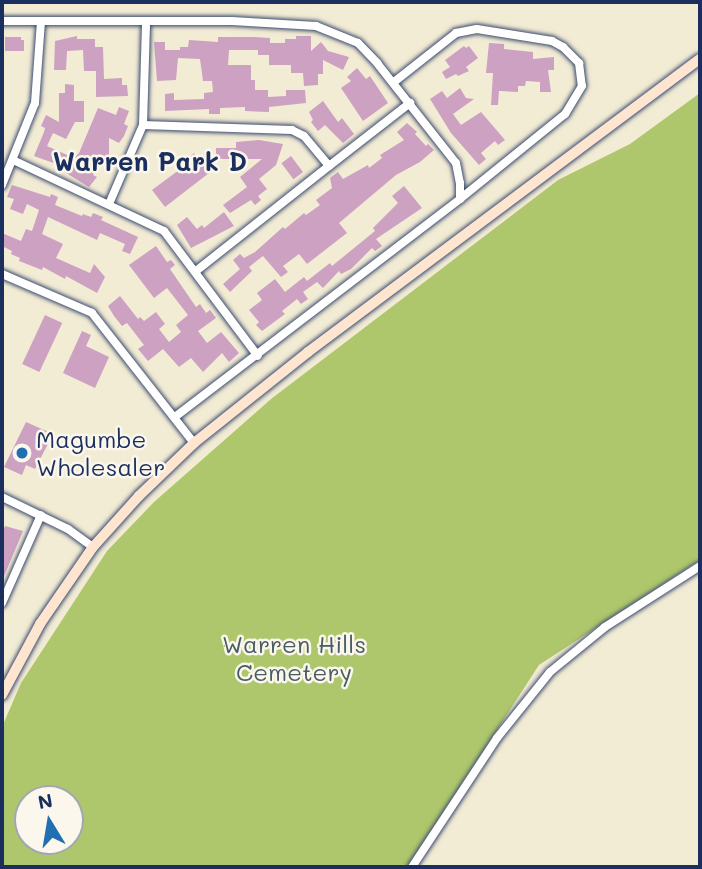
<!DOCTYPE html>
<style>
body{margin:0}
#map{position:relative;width:702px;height:869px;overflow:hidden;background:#f3ecd5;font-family:Mali,sans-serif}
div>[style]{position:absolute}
.green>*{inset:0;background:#afc76c}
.building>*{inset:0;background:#cca1c1;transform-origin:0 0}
.roads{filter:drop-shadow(0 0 2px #3b4b70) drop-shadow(0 0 2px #3b4b70)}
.street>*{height:8px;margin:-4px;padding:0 4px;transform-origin:4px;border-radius:4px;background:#fff}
.secondary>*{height:10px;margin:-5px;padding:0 5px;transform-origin:5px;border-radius:5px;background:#fde5d0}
.dots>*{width:19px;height:19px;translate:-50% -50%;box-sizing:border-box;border:4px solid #fbf7ec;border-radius:50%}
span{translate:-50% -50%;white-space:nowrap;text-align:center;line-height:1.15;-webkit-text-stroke:5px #fbf7ec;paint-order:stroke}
.poi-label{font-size:24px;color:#1b2f5e}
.left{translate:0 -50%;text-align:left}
.park-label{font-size:24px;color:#475d62}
.neighbourhood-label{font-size:26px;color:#1b2f5e;font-weight:700}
.frame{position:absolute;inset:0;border:4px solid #1b2f5e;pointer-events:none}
.north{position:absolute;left:14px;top:785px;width:70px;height:70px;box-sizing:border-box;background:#fbf7ec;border:2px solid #a1a7b3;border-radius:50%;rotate:349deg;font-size:19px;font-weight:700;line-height:28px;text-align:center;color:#1b2f5e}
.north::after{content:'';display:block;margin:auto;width:24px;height:32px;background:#1f6fb2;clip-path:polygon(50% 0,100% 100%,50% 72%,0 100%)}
</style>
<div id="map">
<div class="green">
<div style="clip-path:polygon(evenodd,700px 93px,700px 560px,539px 665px,408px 867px,2px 867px,2px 727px,21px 683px,107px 551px,154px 502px,271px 399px,558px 180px,630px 144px,700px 93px,28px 799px,70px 799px,70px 841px,28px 841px,28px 799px)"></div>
</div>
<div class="building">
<div style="clip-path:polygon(77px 36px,77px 39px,95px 39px,95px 47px,103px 47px,104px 79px,122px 78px,122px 85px,127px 85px,128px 96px,96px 97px,96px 71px,84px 71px,83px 50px,67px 51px,66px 70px,54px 70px,55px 41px)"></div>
<div style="clip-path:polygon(296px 36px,311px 36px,311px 51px,321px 42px,328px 51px,349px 57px,343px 70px,323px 60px,323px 74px,318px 74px,318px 85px,304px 86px,303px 73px,291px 73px,291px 65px,269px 65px,269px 55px,258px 55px,258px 50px,229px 50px,228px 65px,251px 65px,251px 80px,255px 80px,255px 90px,268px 90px,268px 97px,286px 96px,286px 90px,305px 90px,306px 103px,269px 107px,269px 112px,245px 111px,245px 107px,220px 108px,220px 114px,209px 114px,209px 109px,165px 111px,165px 94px,174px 93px,174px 100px,204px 99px,204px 93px,213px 92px,212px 81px,203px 81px,200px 59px,178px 58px,176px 80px,157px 81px,154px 42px,165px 42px,165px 50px,180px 50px,180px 47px,188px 47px,189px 40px,218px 42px,218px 37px,252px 37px,270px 38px,270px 43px,285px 43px,285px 39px,296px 39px)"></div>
<div style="clip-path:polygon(5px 37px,21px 37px,21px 40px,24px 40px,24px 51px,5px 51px)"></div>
<div style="clip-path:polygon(489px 43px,504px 44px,504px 49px,533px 52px,533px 59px,554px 57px,554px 70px,548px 70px,551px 92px,540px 92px,540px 82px,526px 81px,525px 86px,518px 86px,518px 92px,499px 91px,498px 105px,491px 105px,493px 73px,486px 73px)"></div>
<div style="clip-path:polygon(464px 46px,466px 48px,469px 46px,478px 58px,466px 67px,469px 71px,458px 76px,456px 74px,446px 79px,442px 72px,450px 67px,445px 60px)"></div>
<div style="clip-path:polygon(357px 68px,366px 79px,370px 76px,388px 103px,363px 121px,341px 88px,351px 81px,347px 77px)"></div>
<div style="clip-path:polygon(65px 84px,74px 85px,74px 101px,84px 101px,84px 122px,75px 122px,66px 139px,53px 133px,47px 146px,74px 158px,79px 153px,98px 108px,116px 115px,119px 107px,129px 111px,124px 124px,128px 126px,124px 136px,119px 143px,109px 138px,109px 159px,101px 159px,93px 175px,97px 177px,89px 187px,58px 168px,59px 165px,34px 156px,44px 132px,45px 128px,41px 126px,46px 115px,59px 122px,59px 93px,65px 93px)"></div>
<div style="clip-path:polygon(460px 88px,466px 98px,474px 99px,453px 114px,461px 125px,481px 112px,505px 140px,498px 145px,495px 141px,481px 153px,486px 159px,479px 165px,451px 133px,430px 99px,442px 91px,447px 98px)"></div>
<div style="clip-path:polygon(323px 101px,338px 122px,342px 118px,354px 134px,343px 143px,325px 125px,318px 131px,311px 122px,313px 120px,309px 112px)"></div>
<div style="clip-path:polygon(407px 123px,417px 132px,415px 134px,426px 146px,428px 144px,434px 150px,420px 162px,396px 175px,339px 223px,347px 233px,307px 264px,299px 254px,283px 266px,288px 272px,281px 277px,263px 256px,249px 267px,252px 271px,230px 292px,223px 284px,240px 269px,233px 260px,240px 254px,244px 258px,255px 252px,283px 227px,285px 229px,304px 213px,306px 215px,320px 205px,316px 200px,332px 188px,330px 178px,338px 172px,343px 179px,368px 165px,369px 168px,382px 158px,380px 155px,404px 140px,397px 132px)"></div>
<div style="clip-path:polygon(259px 140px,283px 144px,276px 165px,259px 179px,267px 189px,258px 196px,261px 200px,255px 205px,251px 200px,230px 213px,223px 205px,247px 187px,240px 177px,262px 159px,216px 159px,216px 148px,236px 148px,236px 142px)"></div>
<div style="clip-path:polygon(194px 153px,209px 173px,165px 207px,152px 190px,191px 161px,189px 158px)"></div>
<div style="left:291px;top:156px;width:20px;height:12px;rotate:53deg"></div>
<div style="clip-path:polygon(12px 185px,50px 197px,51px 194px,58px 197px,55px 205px,82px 216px,83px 214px,91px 217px,93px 213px,103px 217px,101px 220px,138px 237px,130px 254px,122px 251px,125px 244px,100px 233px,97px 240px,48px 217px,42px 234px,63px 244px,56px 258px,90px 273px,94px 264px,105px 277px,97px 293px,66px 276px,65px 279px,43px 267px,42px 270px,19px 261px,20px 258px,11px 254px,12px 251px,2px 246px,2px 233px,21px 241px,26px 229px,32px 231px,39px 210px,27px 204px,23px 214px,10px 209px,14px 199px,7px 197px)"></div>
<div style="clip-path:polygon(404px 186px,422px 208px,376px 239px,382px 246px,375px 251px,372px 248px,351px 269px,341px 274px,339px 271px,323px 288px,317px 282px,303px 292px,308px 299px,301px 304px,297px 299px,282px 311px,285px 314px,262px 331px,256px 325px,259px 322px,249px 310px,262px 300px,257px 293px,275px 279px,285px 292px,304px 277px,307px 281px,330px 263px,332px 266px,375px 231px,373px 228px,398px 203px,392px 196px)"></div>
<div style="clip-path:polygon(224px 212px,234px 226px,191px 248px,177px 225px,187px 217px,197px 229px,202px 225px,204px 228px)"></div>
<div style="clip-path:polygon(156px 246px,167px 262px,171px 260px,175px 265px,170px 269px,196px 307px,200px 304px,206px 313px,210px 310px,216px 318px,198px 331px,207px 343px,221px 332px,239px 353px,229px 362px,222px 353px,203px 372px,191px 358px,179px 367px,163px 349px,148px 361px,138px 349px,144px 345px,127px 323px,122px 326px,114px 316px,108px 306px,120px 296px,138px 319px,140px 317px,144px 321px,156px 312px,165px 324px,159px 329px,169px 342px,181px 332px,176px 325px,188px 315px,167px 288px,154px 298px,129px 265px)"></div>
<div style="left:45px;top:315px;width:19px;height:54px;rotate:25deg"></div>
<div style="clip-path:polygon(82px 331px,91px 335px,86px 346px,109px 357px,95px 388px,63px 373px)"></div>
<div style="clip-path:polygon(26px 422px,53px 434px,35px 469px,26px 465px,22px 475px,4px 467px)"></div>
<div style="clip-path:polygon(5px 526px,23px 531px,2px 581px,2px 534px)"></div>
</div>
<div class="roads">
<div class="street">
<div style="left:2px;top:21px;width:230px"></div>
<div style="left:232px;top:21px;width:84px;rotate:3.4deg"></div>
<div style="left:316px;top:26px;width:45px;rotate:22deg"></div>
<div style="left:358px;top:43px;width:28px;rotate:46deg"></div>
<div style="left:377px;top:63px;width:127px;rotate:51.7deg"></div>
<div style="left:456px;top:163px;width:20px;rotate:79deg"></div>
<div style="left:460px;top:183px;width:16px;rotate:90deg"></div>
<div style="left:460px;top:199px;width:359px;rotate:142.6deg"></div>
<div style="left:394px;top:82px;width:79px;rotate:-38.3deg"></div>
<div style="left:456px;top:33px;width:21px;rotate:-11deg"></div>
<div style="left:477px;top:29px;width:76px;rotate:9.1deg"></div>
<div style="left:552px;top:41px;width:13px;rotate:29deg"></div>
<div style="left:563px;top:47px;width:23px;rotate:45deg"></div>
<div style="left:579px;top:63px;width:23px;rotate:83deg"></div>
<div style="left:582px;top:86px;width:33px;rotate:121deg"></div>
<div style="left:565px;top:114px;width:135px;rotate:141deg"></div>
<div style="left:143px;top:125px;width:149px;rotate:1.9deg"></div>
<div style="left:292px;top:130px;width:13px;rotate:27deg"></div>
<div style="left:304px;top:136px;width:39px;rotate:50deg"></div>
<div style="left:329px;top:166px;width:103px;rotate:-37.9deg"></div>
<div style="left:13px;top:160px;width:167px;rotate:25.2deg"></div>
<div style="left:164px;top:231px;width:156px;rotate:53.1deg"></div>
<div style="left:2px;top:185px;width:88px;rotate:-68.1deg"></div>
<div style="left:35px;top:103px;width:82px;rotate:-85.8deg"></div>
<div style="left:109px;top:204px;width:86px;rotate:-66.7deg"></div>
<div style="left:143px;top:125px;width:103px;rotate:-88.3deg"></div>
<div style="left:196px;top:271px;width:169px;rotate:-38.3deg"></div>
<div style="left:2px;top:274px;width:98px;rotate:23.4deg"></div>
<div style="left:92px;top:313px;width:165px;rotate:51.9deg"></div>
<div style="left:2px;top:497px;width:73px;rotate:25.9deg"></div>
<div style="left:68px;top:529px;width:31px;rotate:36deg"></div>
<div style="left:2px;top:603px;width:96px;rotate:-66.1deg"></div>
<div style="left:412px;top:867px;width:154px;rotate:-56.6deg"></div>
<div style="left:497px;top:738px;width:85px;rotate:-51.2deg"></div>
<div style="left:550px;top:672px;width:71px;rotate:-39.3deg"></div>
<div style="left:605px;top:627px;width:113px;rotate:-32.7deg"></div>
</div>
<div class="secondary">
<div style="left:2px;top:695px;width:81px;rotate:-61.8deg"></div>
<div style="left:40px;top:624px;width:93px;rotate:-55.5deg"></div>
<div style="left:93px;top:547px;width:69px;rotate:-48deg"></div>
<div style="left:139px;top:496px;width:76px;rotate:-43.9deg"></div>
<div style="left:194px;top:443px;width:146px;rotate:-38.6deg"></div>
<div style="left:308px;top:352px;width:489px;rotate:-36.8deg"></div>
</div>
</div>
<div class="dots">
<div style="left:22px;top:453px;background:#1f6fb2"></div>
</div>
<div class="poi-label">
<span class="left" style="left:36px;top:453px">Magumbe<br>Wholesaler</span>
</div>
<div class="park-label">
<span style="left:294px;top:658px">Warren Hills<br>Cemetery</span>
</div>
<div class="neighbourhood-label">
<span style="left:150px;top:162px">Warren Park D</span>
</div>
<div class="frame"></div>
<div class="north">N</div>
</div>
